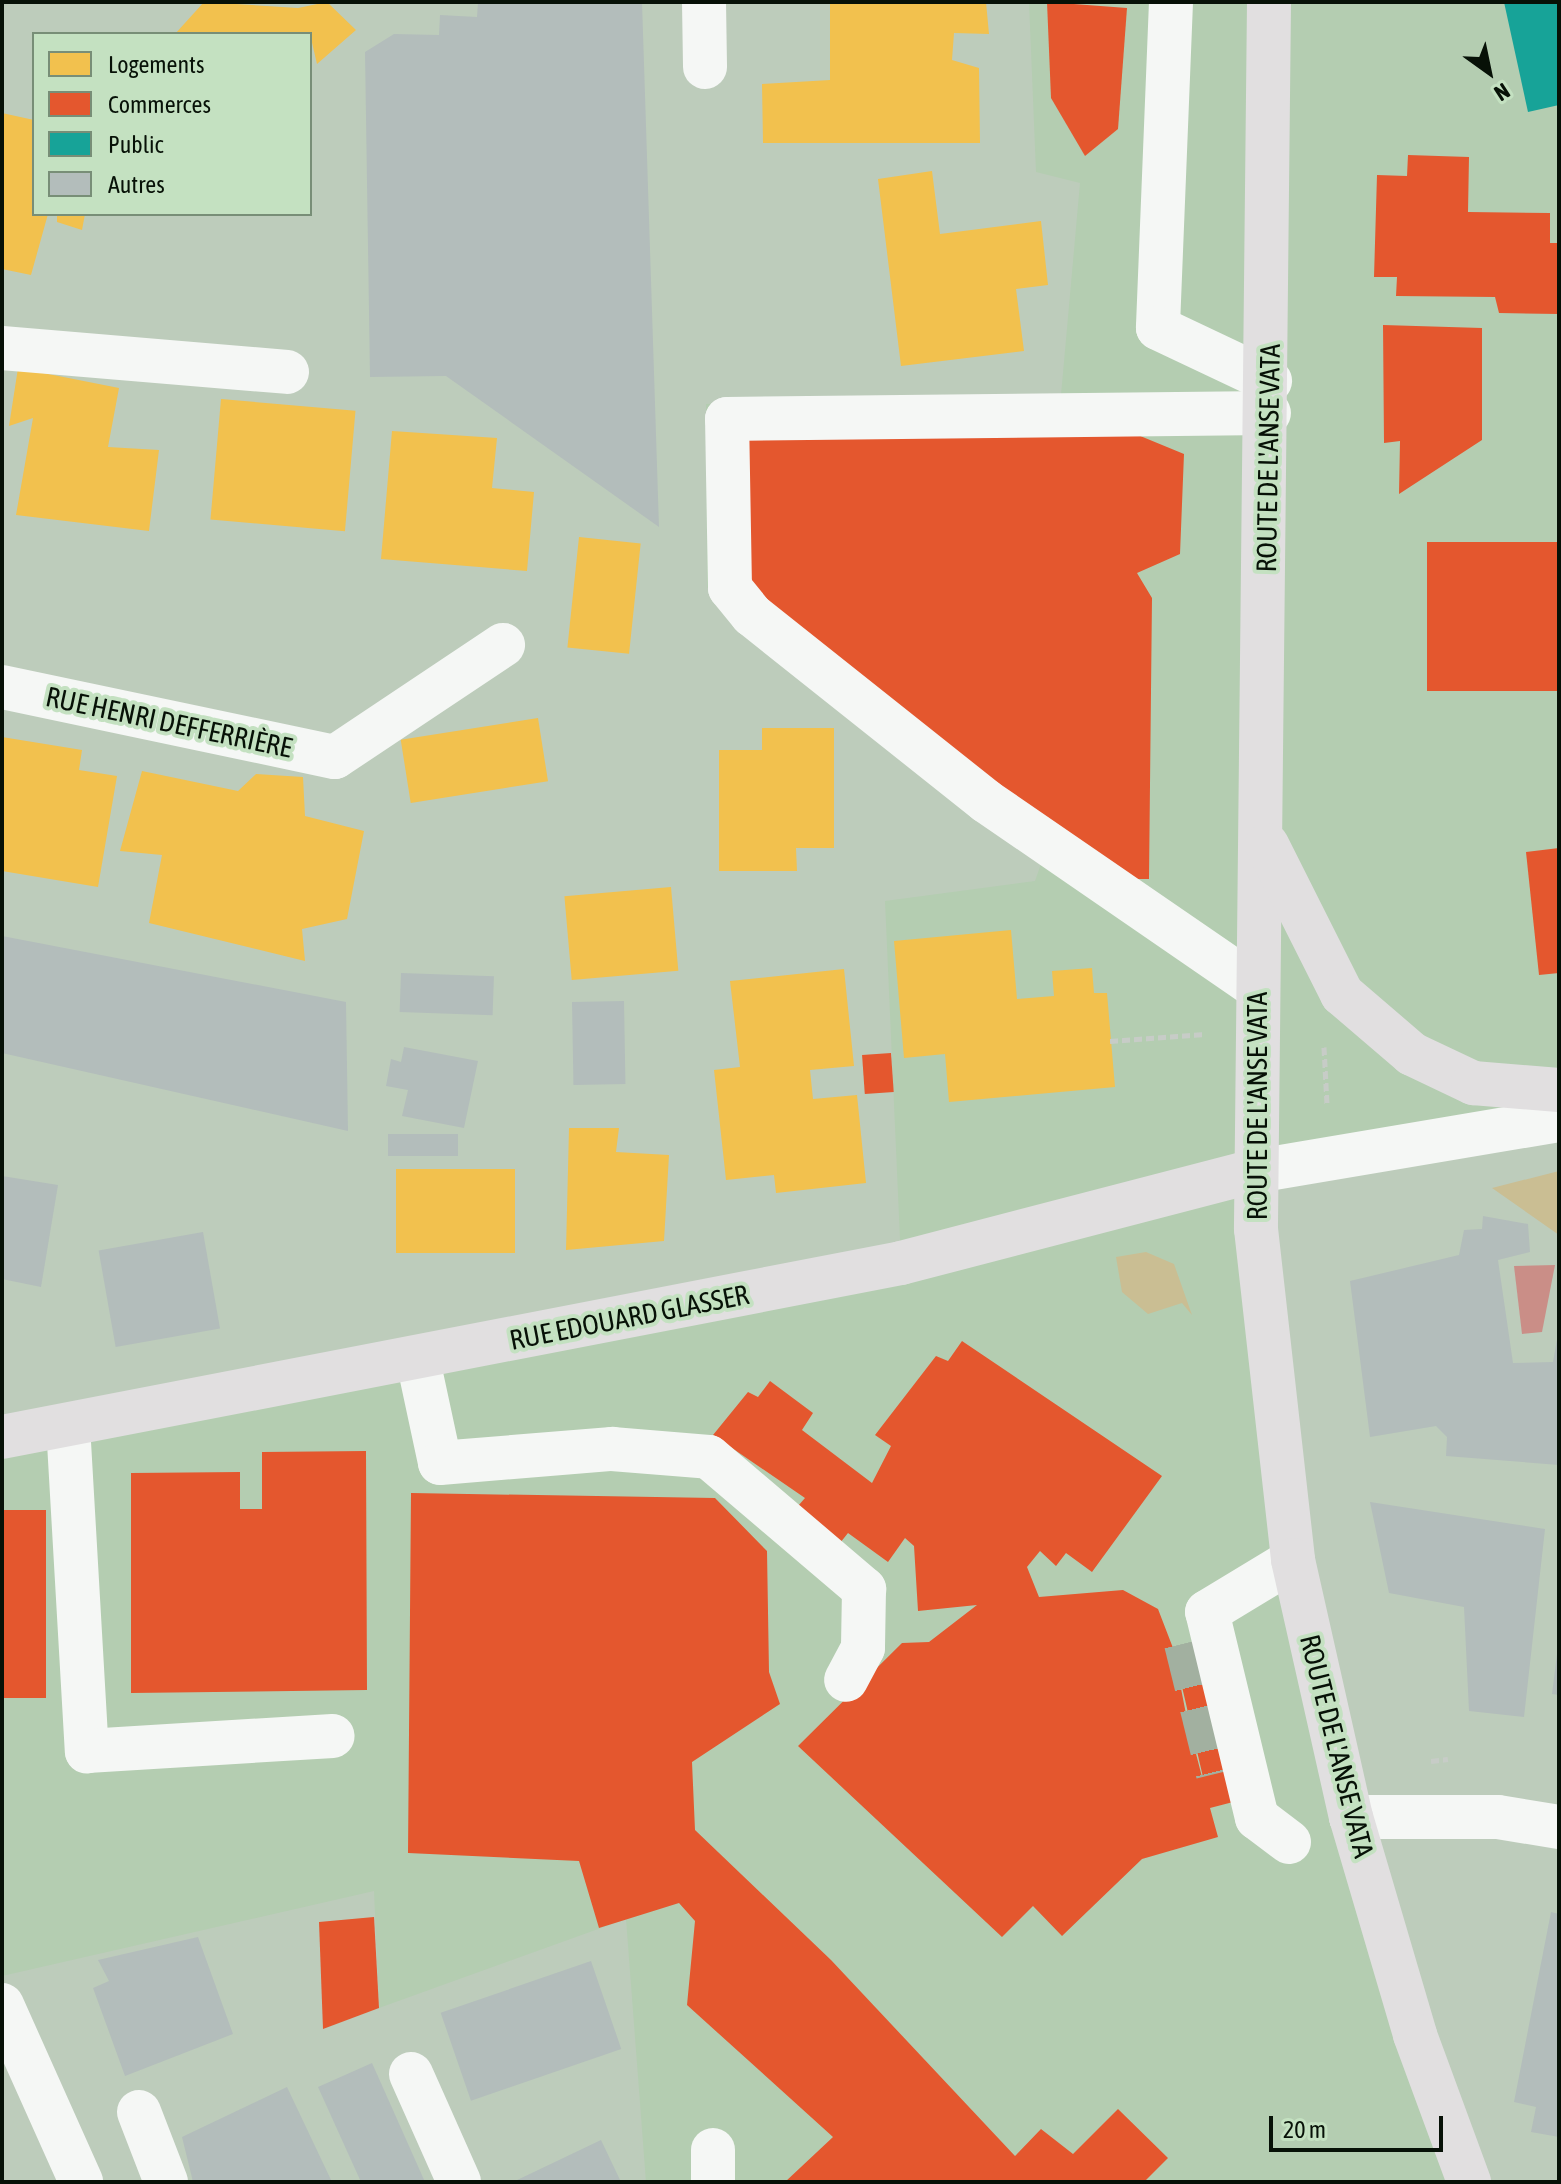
<!DOCTYPE html>
<meta charset="utf-8">
<style>
body{margin:0}
#map{position:relative;width:1561px;height:2184px;overflow:hidden;background:#bdccbb;font-family:"Asap Condensed",sans-serif}
div>[style]{position:absolute}
.built>*{inset:0;background:#b4cdb1}
.green>*{inset:0;background:#cabe93}
.water>*{inset:0;background:#ca8e87}
.homes>*{inset:0;background:#f2c14e;transform-origin:0 0}
.shops>*{inset:0;background:#e4572e;transform-origin:0 0}
.public>*{inset:0;background:#17a398}
.building>*{inset:0;background:#b3bdbb;transform-origin:0 0}
.minor-tunnel>*{height:44px;margin-top:-22px;transform-origin:0;background:repeating-linear-gradient(90deg,#a2b0a0 0 44px,transparent 0 66px)}
.path>*{height:5px;margin-top:-2.5px;transform-origin:0;background:repeating-linear-gradient(90deg,#c7ccc7 0 8px,transparent 0 12px)}
.minor>*{height:44px;margin:-22px;padding:0 22px;transform-origin:22px;border-radius:22px;background:#f5f7f5}
.major>*{height:44px;margin:-22px;padding:0 22px;transform-origin:22px;border-radius:22px;background:#e1dfe0}
span{translate:-50% -50%;white-space:nowrap;text-align:center;line-height:1.15;-webkit-text-stroke:8px #c4e1c1;paint-order:stroke}
.street-label{font-size:28px;color:#071107}
.frame{position:absolute;inset:0;border:4px solid #071107;pointer-events:none}
.legend{position:absolute;left:32px;top:32px;width:280px;height:184px;box-sizing:border-box;background:#c4e1c1;border:2px solid #788e77;margin:0;padding:10px 14px;list-style:none;font-size:24px;color:#071107}
.legend li{display:flex;align-items:center;gap:16px;height:40px}
.legend b{width:40px;border:2px solid #788e77}
.north{position:absolute;left:1449px;top:32px;width:80px;height:80px;-webkit-text-stroke:6px #c4e1c1;paint-order:stroke;rotate:147deg;font-size:22px;font-weight:700;line-height:32px;text-align:center;color:#071107}
.north::after{content:'';display:block;margin:auto;width:28px;height:36px;background:#071107;clip-path:polygon(50% 0,100% 100%,50% 72%,0 100%)}
.scale{position:absolute;left:1269px;top:2116px;width:174px;height:36px;box-sizing:border-box;border:4px solid #071107;border-top:0;padding-left:10px;font-size:24px;line-height:28px;white-space:nowrap;color:#071107;-webkit-text-stroke:6px #c4e1c1;paint-order:stroke}
</style>
<div id="map">
<div class="built">
<div style="clip-path:polygon(1029px 2px,1559px 2px,1559px 1120px,1252px 1172px,1290px 1545px,1469px 2182px,646px 2182px,626px 1919px,379px 2008px,374px 1891px,2px 1976px,2px 1444px,901px 1262px,885px 901px,1035px 881px,1043px 858px,707px 587px,706px 404px,1061px 395px,1080px 183px,1036px 172px)"></div>
</div>
<div class="green">
<div style="clip-path:polygon(1559px 1171px,1559px 1235px,1492px 1188px)"></div>
<div style="clip-path:polygon(1146px 1252px,1174px 1264px,1192px 1315px,1182px 1303px,1148px 1314px,1122px 1292px,1116px 1257px)"></div>
</div>
<div class="water">
<div style="clip-path:polygon(1555px 1265px,1542px 1332px,1522px 1334px,1514px 1266px)"></div>
</div>
<div class="homes">
<div style="clip-path:polygon(204px 2px,298px 8px,327px 2px,356px 30px,317px 64px,310px 34px,175px 34px)"></div>
<div style="clip-path:polygon(830px 2px,986px 2px,989px 34px,954px 33px,952px 60px,979px 68px,980px 143px,763px 143px,762px 84px,830px 80px)"></div>
<div style="clip-path:polygon(2px 113px,34px 120px,34px 214px,48px 214px,31px 275px,2px 269px)"></div>
<div style="clip-path:polygon(932px 171px,940px 234px,1041px 221px,1048px 285px,1016px 289px,1024px 351px,901px 366px,878px 179px)"></div>
<div style="clip-path:polygon(57px 214px,85px 214px,82px 230px,57px 222px)"></div>
<div style="clip-path:polygon(18px 368px,119px 388px,108px 447px,159px 450px,149px 531px,16px 515px,33px 418px,9px 426px)"></div>
<div style="left:221px;top:399px;width:135px;height:121px;rotate:5deg"></div>
<div style="clip-path:polygon(392px 431px,497px 438px,492px 488px,534px 492px,527px 571px,381px 559px)"></div>
<div style="left:579px;top:537px;width:62px;height:111px;rotate:6deg"></div>
<div style="left:538px;top:718px;width:64px;height:139px;rotate:81deg"></div>
<div style="clip-path:polygon(762px 728px,834px 728px,834px 848px,796px 848px,797px 871px,719px 871px,719px 750px,762px 750px)"></div>
<div style="clip-path:polygon(2px 737px,82px 750px,79px 770px,117px 776px,98px 887px,2px 871px)"></div>
<div style="clip-path:polygon(142px 771px,238px 791px,256px 774px,303px 777px,305px 816px,364px 831px,347px 919px,302px 929px,305px 961px,149px 923px,162px 855px,120px 851px)"></div>
<div style="left:671px;top:887px;width:84px;height:107px;rotate:85deg"></div>
<div style="clip-path:polygon(1011px 930px,1017px 999px,1054px 996px,1052px 971px,1092px 968px,1094px 993px,1107px 993px,1115px 1087px,949px 1102px,945px 1054px,904px 1058px,894px 941px)"></div>
<div style="clip-path:polygon(844px 969px,854px 1066px,810px 1070px,813px 1099px,857px 1095px,866px 1183px,776px 1193px,774px 1175px,726px 1180px,714px 1070px,740px 1067px,730px 981px)"></div>
<div style="clip-path:polygon(569px 1128px,619px 1128px,616px 1152px,669px 1155px,664px 1241px,566px 1250px)"></div>
<div style="left:396px;top:1169px;width:119px;height:84px"></div>
</div>
<div class="shops">
<div style="clip-path:polygon(1047px 2px,1127px 8px,1118px 129px,1085px 156px,1051px 98px)"></div>
<div style="clip-path:polygon(1408px 155px,1469px 157px,1468px 212px,1550px 213px,1550px 243px,1559px 243px,1559px 314px,1499px 313px,1495px 297px,1396px 296px,1397px 277px,1374px 277px,1377px 175px,1407px 176px)"></div>
<div style="clip-path:polygon(1383px 325px,1482px 328px,1482px 440px,1399px 494px,1400px 441px,1384px 443px)"></div>
<div style="clip-path:polygon(1133px 433px,1184px 454px,1180px 554px,1137px 573px,1152px 598px,1149px 879px,1127px 879px,744px 598px,744px 437px)"></div>
<div style="left:1427px;top:542px;width:132px;height:149px"></div>
<div style="clip-path:polygon(1559px 848px,1559px 973px,1539px 975px,1526px 852px)"></div>
<div style="left:891px;top:1053px;width:39px;height:29px;rotate:86deg"></div>
<div style="clip-path:polygon(evenodd,962px 1341px,1162px 1476px,1092px 1572px,1066px 1553px,1056px 1566px,1040px 1551px,1027px 1567px,1039px 1597px,1123px 1590px,1158px 1609px,1173px 1648px,1221px 1637px,1260px 1795px,1210px 1808px,1218px 1837px,1142px 1859px,1062px 1936px,1033px 1906px,1002px 1937px,798px 1746px,902px 1643px,929px 1642px,977px 1605px,918px 1611px,914px 1546px,905px 1538px,888px 1562px,848px 1533px,840px 1543px,798px 1506px,805px 1498px,713px 1435px,748px 1392px,758px 1397px,770px 1381px,813px 1413px,802px 1430px,872px 1483px,891px 1446px,875px 1435px,936px 1356px,948px 1361px,962px 1341px,1173px 1648px,1203px 1777px,1202px 1777px,1187px 1719px,1173px 1648px)"></div>
<div style="clip-path:polygon(366px 1451px,367px 1690px,131px 1693px,131px 1473px,240px 1472px,240px 1509px,262px 1509px,262px 1452px)"></div>
<div style="clip-path:polygon(411px 1493px,715px 1498px,767px 1551px,769px 1672px,780px 1704px,692px 1762px,695px 1830px,831px 1960px,1015px 2156px,1041px 2129px,1073px 2154px,1118px 2109px,1168px 2158px,1144px 2182px,785px 2182px,833px 2137px,687px 2005px,695px 1921px,679px 1903px,599px 1928px,579px 1861px,408px 1853px)"></div>
<div style="left:46px;top:1510px;width:188px;height:44px;rotate:90deg"></div>
<div style="clip-path:polygon(374px 1917px,379px 2008px,323px 2029px,319px 1922px)"></div>
</div>
<div class="public">
<div style="clip-path:polygon(1504px 2px,1559px 2px,1559px 105px,1528px 112px)"></div>
</div>
<div class="building">
<div style="clip-path:polygon(478px 2px,642px 2px,659px 527px,446px 376px,370px 377px,365px 52px,394px 34px,439px 35px,440px 15px,477px 17px)"></div>
<div style="clip-path:polygon(2px 936px,346px 1002px,348px 1131px,2px 1053px)"></div>
<div style="left:401px;top:973px;width:93px;height:39px;rotate:2deg"></div>
<div style="left:624px;top:1001px;width:83px;height:52px;rotate:89deg"></div>
<div style="clip-path:polygon(404px 1047px,478px 1061px,464px 1128px,402px 1116px,408px 1090px,386px 1086px,391px 1059px,401px 1062px)"></div>
<div style="left:388px;top:1134px;width:70px;height:22px"></div>
<div style="clip-path:polygon(2px 1176px,58px 1185px,41px 1287px,2px 1279px)"></div>
<div style="clip-path:polygon(1483px 1216px,1528px 1224px,1530px 1252px,1498px 1260px,1513px 1363px,1553px 1362px,1559px 1328px,1559px 1465px,1446px 1456px,1447px 1437px,1436px 1426px,1370px 1437px,1350px 1281px,1459px 1255px,1464px 1230px,1482px 1229px)"></div>
<div style="left:203px;top:1232px;width:98px;height:106px;rotate:80deg"></div>
<div style="clip-path:polygon(1370px 1502px,1545px 1529px,1524px 1717px,1469px 1711px,1464px 1607px,1389px 1593px)"></div>
<div style="clip-path:polygon(1557px 1654px,1559px 1654px,1559px 1695px,1552px 1694px)"></div>
<div style="clip-path:polygon(1551px 1912px,1559px 1914px,1559px 2137px,1531px 2132px,1536px 2107px,1514px 2102px)"></div>
<div style="clip-path:polygon(198px 1937px,233px 2034px,125px 2076px,93px 1988px,109px 1981px,98px 1960px)"></div>
<div style="left:591px;top:1961px;width:93px;height:159px;rotate:71deg"></div>
<div style="clip-path:polygon(372px 2063px,425px 2182px,361px 2182px,318px 2087px)"></div>
<div style="clip-path:polygon(287px 2087px,332px 2182px,193px 2182px,182px 2137px)"></div>
<div style="clip-path:polygon(601px 2140px,621px 2182px,513px 2182px)"></div>
</div>
<div class="minor-tunnel">
<div style="left:1186px;top:1643px;width:134px;rotate:76.2deg"></div>
</div>
<div class="path">
<div style="left:1110px;top:1041px;width:95px;rotate:-4.2deg"></div>
<div style="left:1324px;top:1047px;width:58px;rotate:87deg"></div>
<div style="left:1431px;top:1761px;width:17px;rotate:-7deg"></div>
</div>
<div class="minor">
<div style="left:704px;top:2px;width:65px;rotate:89.1deg"></div>
<div style="left:1171px;top:2px;width:326px;rotate:92.3deg"></div>
<div style="left:1158px;top:328px;width:124px;rotate:25.3deg"></div>
<div style="left:2px;top:348px;width:286px;rotate:4.8deg"></div>
<div style="left:2px;top:687px;width:340px;rotate:11.9deg"></div>
<div style="left:335px;top:757px;width:202px;rotate:-33.7deg"></div>
<div style="left:1258px;top:988px;width:330px;rotate:-145.5deg"></div>
<div style="left:986px;top:801px;width:299px;rotate:-141.5deg"></div>
<div style="left:752px;top:615px;width:35px;rotate:-129deg"></div>
<div style="left:730px;top:588px;width:169px;rotate:-91deg"></div>
<div style="left:727px;top:419px;width:542px;rotate:-0.63deg"></div>
<div style="left:1251px;top:1172px;width:312px;rotate:-9.6deg"></div>
<div style="left:418px;top:1360px;width:105px;rotate:77.9deg"></div>
<div style="left:440px;top:1463px;width:173px;rotate:-4.7deg"></div>
<div style="left:612px;top:1449px;width:97px;rotate:4.7deg"></div>
<div style="left:709px;top:1457px;width:204px;rotate:40.4deg"></div>
<div style="left:864px;top:1589px;width:59px;rotate:91deg"></div>
<div style="left:863px;top:1648px;width:36px;rotate:118deg"></div>
<div style="left:68px;top:1425px;width:327px;rotate:86.7deg"></div>
<div style="left:87px;top:1751px;width:246px;rotate:-3.5deg"></div>
<div style="left:1351px;top:1817px;width:147px"></div>
<div style="left:1498px;top:1817px;width:62px;rotate:9.3deg"></div>
<div style="left:1289px;top:1842px;width:40px;rotate:-143deg"></div>
<div style="left:1257px;top:1818px;width:212px;rotate:-103.6deg"></div>
<div style="left:1207px;top:1612px;width:100px;rotate:-31.2deg"></div>
<div style="left:2px;top:2005px;width:194px;rotate:65.9deg"></div>
<div style="left:411px;top:2074px;width:118px;rotate:66deg"></div>
<div style="left:139px;top:2112px;width:75px;rotate:68.9deg"></div>
<div style="left:713px;top:2150px;width:32px;rotate:90deg"></div>
</div>
<div class="major">
<div style="left:1269px;top:2px;width:1227px;rotate:90.61deg"></div>
<div style="left:1256px;top:1229px;width:333px;rotate:83.6deg"></div>
<div style="left:1293px;top:1560px;width:263px;rotate:77.3deg"></div>
<div style="left:1351px;top:1817px;width:227px;rotate:73.6deg"></div>
<div style="left:1415px;top:2035px;width:157px;rotate:69.8deg"></div>
<div style="left:1267px;top:845px;width:167px;rotate:63.3deg"></div>
<div style="left:1342px;top:994px;width:92px;rotate:40.6deg"></div>
<div style="left:1412px;top:1054px;width:68px;rotate:25.4deg"></div>
<div style="left:1473px;top:1083px;width:86px;rotate:4.7deg"></div>
<div style="left:2px;top:1437px;width:916px;rotate:-10.95deg"></div>
<div style="left:901px;top:1263px;width:362px;rotate:-14.6deg"></div>
</div>
<div class="street-label">
<span style="left:1268px;top:458px;rotate:-89deg">ROUTE DE L'ANSE VATA</span>
<span style="left:169px;top:722px;rotate:12deg">RUE HENRI DEFFERRIÈRE</span>
<span style="left:1257px;top:1106px;rotate:-90deg">ROUTE DE L'ANSE VATA</span>
<span style="left:629px;top:1317px;rotate:-11deg">RUE EDOUARD GLASSER</span>
<span style="left:1337px;top:1746px;rotate:76deg">ROUTE DE L'ANSE VATA</span>
</div>
<div class="frame"></div>
<ul class="legend">
<li><b style="height:22px;background:#f2c14e"></b>Logements</li>
<li><b style="height:22px;background:#e4572e"></b>Commerces</li>
<li><b style="height:22px;background:#17a398"></b>Public</li>
<li><b style="height:22px;background:#b3bdbb"></b>Autres</li>
</ul>
<div class="north">N</div>
<div class="scale">20 m</div>
</div>
